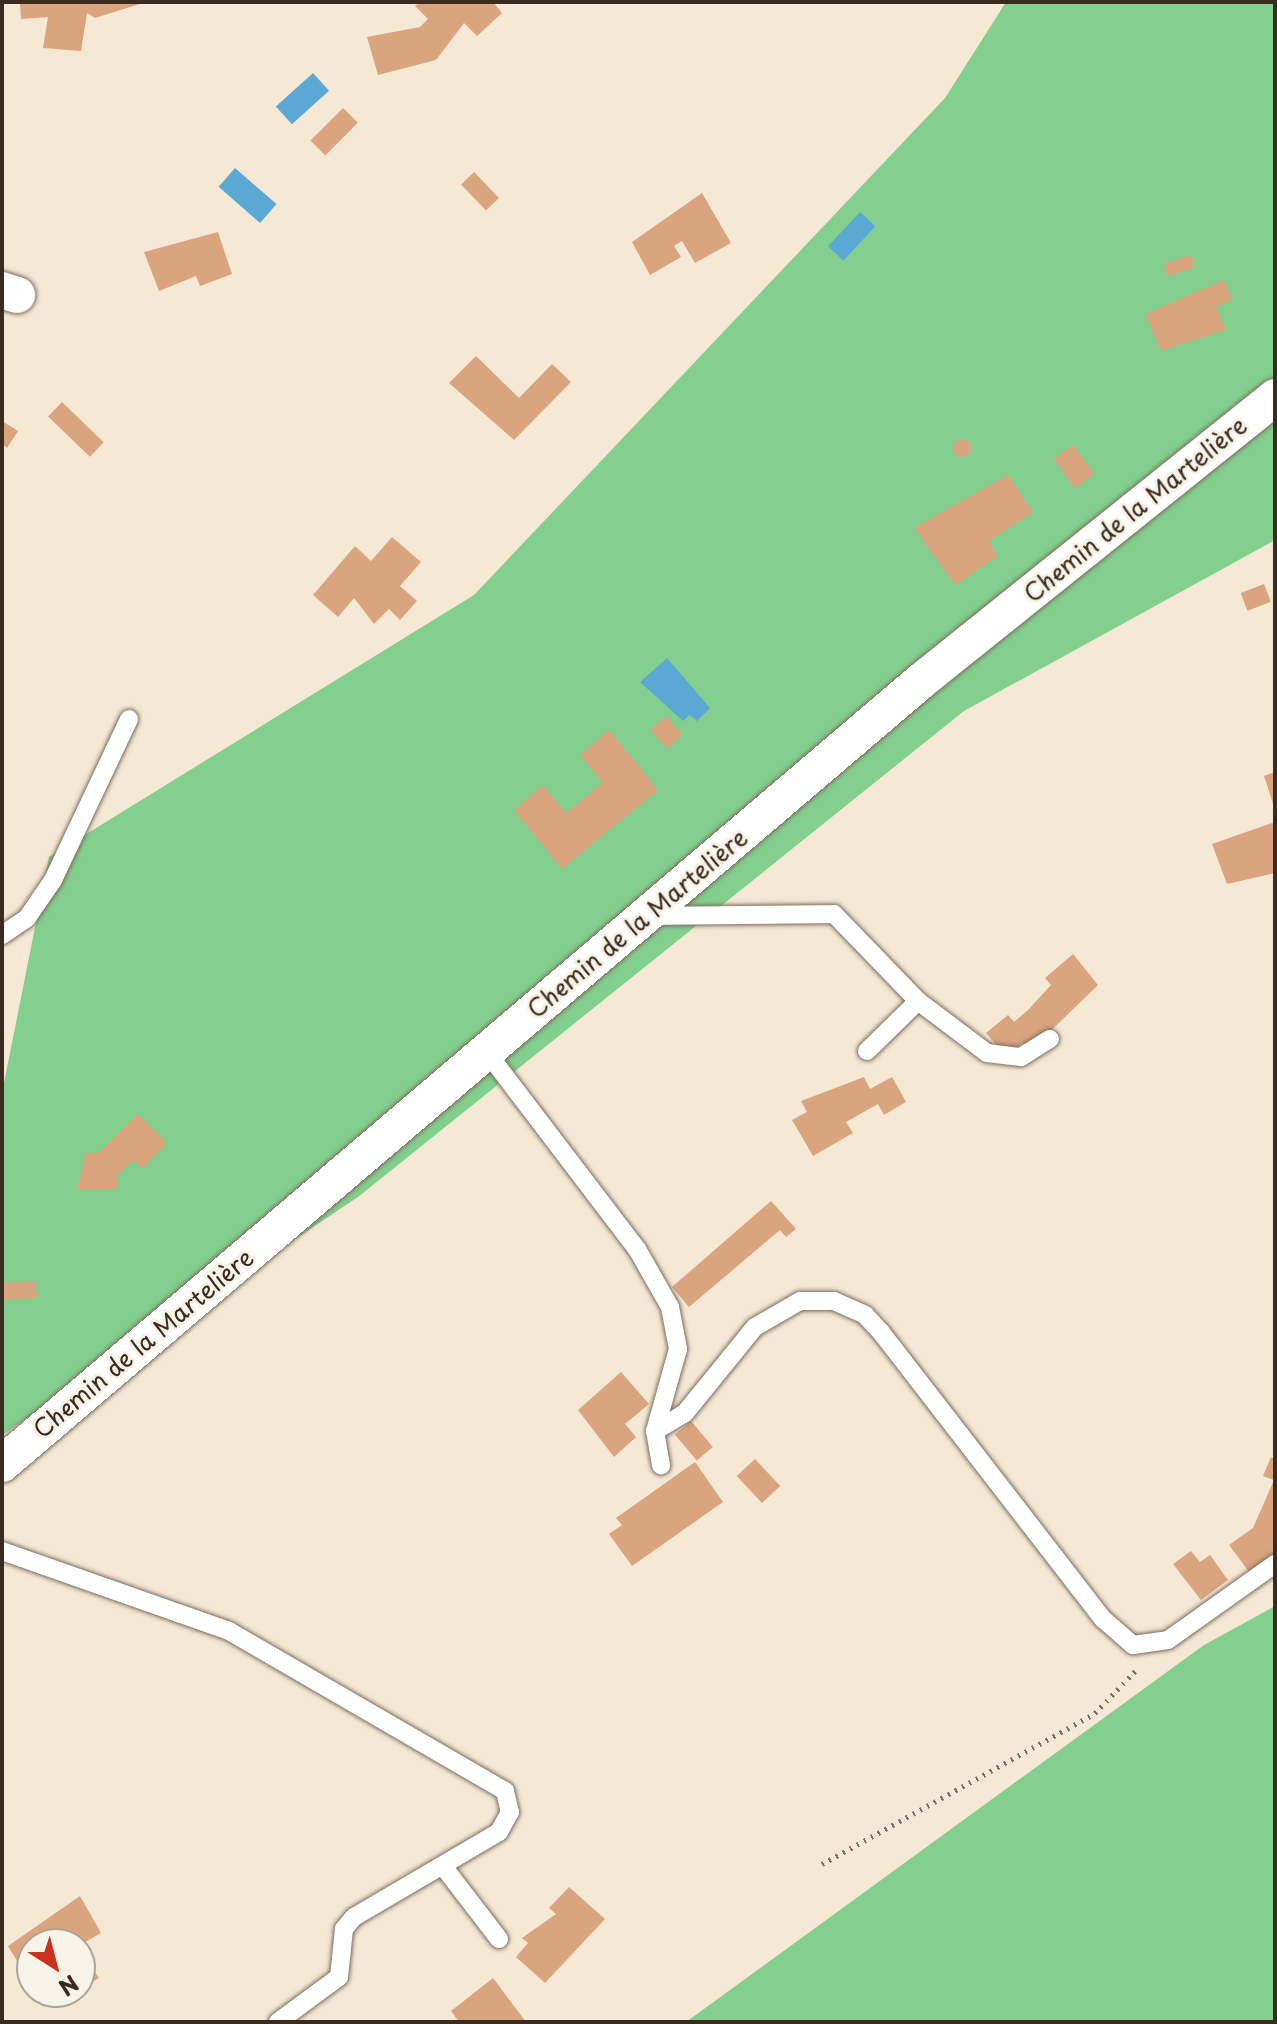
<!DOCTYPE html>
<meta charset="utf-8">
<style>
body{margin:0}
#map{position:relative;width:1277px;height:2024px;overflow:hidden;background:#f5e9d5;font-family:"Playpen Sans",sans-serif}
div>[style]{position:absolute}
.green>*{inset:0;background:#83d08e}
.water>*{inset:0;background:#5ca8d5;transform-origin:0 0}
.building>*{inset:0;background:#daa47f;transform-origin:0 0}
.round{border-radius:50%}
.path>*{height:5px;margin-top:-2.5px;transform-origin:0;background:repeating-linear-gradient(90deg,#7c6d5e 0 2px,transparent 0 8px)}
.roads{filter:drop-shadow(0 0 2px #7c6d5e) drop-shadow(0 0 2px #7c6d5e)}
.service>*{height:18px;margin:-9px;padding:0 9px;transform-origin:9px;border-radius:9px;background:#fff}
.minor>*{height:36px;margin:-18px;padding:0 18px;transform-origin:18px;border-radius:18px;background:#fff}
span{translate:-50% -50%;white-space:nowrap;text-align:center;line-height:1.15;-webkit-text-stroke:6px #f7f3e8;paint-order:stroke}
.street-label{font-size:24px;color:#3b2a1e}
.frame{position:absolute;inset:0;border:4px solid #3b2a1e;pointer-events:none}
.north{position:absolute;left:16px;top:1928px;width:80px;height:80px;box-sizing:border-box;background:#f7f3e8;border:2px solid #aca397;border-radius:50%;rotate:144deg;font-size:22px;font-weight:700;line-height:32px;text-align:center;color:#3b2a1e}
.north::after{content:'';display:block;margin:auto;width:28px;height:36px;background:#c8321e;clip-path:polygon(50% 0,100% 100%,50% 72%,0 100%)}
</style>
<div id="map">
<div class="green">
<div style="clip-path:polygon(1006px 2px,1275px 2px,1275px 540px,964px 711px,358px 1197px,2px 1435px,2px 1093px,49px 857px,474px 595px,945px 98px)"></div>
<div style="clip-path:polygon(1275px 1606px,1275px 2022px,686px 2022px,1204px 1645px)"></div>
</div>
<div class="water">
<div style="left:313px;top:73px;width:24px;height:50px;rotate:48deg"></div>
<div style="left:235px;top:168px;width:55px;height:25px;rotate:41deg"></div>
<div style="left:860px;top:212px;width:21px;height:47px;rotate:43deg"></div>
<div style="clip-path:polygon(667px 658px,710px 708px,697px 721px,689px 715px,683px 721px,640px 682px)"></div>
</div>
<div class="building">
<div style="clip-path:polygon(20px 2px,143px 2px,143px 3px,95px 18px,87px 13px,81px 51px,43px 48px,48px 17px,21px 19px)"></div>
<div style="clip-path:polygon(420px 2px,493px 2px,502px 13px,477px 36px,464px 23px,436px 60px,378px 75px,367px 37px,420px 27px,428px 19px,415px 6px)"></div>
<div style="left:343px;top:108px;width:21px;height:46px;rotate:45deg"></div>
<div style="left:474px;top:172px;width:36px;height:18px;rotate:46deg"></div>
<div style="clip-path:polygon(702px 193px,731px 243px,695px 263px,682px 241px,674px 246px,681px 257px,650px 275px,632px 242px)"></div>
<div style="clip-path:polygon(218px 232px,232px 274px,200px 286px,196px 276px,159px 291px,144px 252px)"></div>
<div style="left:1191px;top:255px;width:13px;height:29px;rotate:72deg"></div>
<div style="clip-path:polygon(1224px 280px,1232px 300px,1216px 307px,1226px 330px,1161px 351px,1145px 314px)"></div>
<div style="clip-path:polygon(476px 356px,519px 398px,552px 364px,571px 382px,514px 440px,449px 383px)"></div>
<div style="left:62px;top:402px;width:58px;height:20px;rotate:44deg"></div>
<div style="clip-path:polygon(2px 421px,18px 431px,7px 448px,2px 444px)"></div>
<div class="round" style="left:953px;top:439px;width:18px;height:18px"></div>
<div style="left:1073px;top:445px;width:36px;height:24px;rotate:54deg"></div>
<div style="clip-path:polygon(1008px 475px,1033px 512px,989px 541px,998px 556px,955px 585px,914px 528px)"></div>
<div style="clip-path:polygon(392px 537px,421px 562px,400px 586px,417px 601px,400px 620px,389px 609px,374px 624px,354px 598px,338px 617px,313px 595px,355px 546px,371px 561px)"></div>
<div style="left:1264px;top:584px;width:19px;height:25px;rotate:69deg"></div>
<div style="left:666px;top:716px;width:25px;height:21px;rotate:48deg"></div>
<div style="clip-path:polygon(609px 730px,658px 790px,562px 869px,514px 810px,543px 785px,566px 813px,603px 783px,580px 755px)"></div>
<div style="clip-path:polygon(1275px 772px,1275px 807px,1274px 807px,1264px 776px)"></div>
<div style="clip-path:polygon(1275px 822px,1275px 873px,1227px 884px,1212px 844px)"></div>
<div style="clip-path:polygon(1073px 954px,1098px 985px,1029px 1052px,1022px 1043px,1006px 1056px,986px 1033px,1008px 1015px,1014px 1022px,1028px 1010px,1051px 985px,1045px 978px)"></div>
<div style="clip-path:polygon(864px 1077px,870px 1089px,892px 1077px,906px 1102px,884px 1115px,878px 1104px,846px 1122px,853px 1133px,813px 1156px,792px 1120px,807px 1112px,801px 1101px)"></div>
<div style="clip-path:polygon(138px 1114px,167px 1143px,142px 1169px,133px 1160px,118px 1175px,117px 1189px,77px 1189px,86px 1153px,98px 1153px)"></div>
<div style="clip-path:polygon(771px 1201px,796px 1229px,786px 1237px,780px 1230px,689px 1307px,672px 1287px)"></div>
<div style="left:36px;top:1281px;width:17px;height:34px;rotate:87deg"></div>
<div style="clip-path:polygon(621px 1372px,649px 1404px,625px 1424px,636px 1437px,614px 1457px,578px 1410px)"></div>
<div style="left:691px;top:1421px;width:34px;height:21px;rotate:50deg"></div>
<div style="clip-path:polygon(1271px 1457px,1275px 1459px,1275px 1556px,1250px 1573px,1229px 1545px,1253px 1528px,1274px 1480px,1263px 1476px)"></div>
<div style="left:755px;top:1459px;width:37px;height:25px;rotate:47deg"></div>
<div style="clip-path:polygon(695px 1462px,723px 1502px,632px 1566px,609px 1534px,622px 1525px,616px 1518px)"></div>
<div style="clip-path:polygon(1191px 1551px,1200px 1562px,1210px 1555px,1228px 1580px,1201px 1600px,1173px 1564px)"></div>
<div style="clip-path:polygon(569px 1887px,605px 1919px,545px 1983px,516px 1957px,528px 1943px,522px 1938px,556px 1914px,549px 1908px)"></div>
<div style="clip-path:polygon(80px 1896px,101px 1933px,80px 1945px,32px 1944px,28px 1979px,8px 1946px)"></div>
<div style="clip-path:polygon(80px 1953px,99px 1978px,80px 1989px)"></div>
<div style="clip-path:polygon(493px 1978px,526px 2022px,459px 2022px,451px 2011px)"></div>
<div style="clip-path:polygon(51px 1992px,76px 1992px,57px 2003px)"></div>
</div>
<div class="path">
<div style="left:822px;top:1864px;width:312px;rotate:-28.9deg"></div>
<div style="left:1095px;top:1713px;width:62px;rotate:-46.3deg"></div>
</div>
<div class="roads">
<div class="service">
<div style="left:652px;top:916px;width:182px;rotate:-0.6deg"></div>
<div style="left:834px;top:914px;width:121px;rotate:46deg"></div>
<div style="left:918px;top:1001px;width:86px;rotate:37deg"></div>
<div style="left:987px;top:1053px;width:34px;rotate:7deg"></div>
<div style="left:1021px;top:1057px;width:34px;rotate:-32deg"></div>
<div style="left:2px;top:935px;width:30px;rotate:-34deg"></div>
<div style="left:27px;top:918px;width:46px;rotate:-55.6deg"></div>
<div style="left:53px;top:880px;width:178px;rotate:-64.7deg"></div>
<div style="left:486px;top:1051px;width:249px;rotate:52.7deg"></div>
<div style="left:637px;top:1249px;width:67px;rotate:60.4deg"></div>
<div style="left:670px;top:1307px;width:43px;rotate:79.2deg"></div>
<div style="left:678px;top:1349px;width:85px;rotate:105.7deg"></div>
<div style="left:655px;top:1431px;width:35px;rotate:80deg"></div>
<div style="left:867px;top:1051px;width:71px;rotate:-44.4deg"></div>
<div style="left:655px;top:1431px;width:35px;rotate:-31deg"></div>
<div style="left:685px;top:1413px;width:111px;rotate:-50.9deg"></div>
<div style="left:755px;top:1327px;width:52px;rotate:-30deg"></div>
<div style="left:800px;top:1301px;width:34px"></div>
<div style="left:834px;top:1301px;width:34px;rotate:24deg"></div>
<div style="left:865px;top:1315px;width:23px;rotate:47deg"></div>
<div style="left:881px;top:1332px;width:363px;rotate:52.3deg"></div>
<div style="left:1103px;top:1619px;width:40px;rotate:41deg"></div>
<div style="left:1133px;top:1645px;width:35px;rotate:-8deg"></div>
<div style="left:1168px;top:1640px;width:131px;rotate:-35.4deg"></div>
<div style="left:2px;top:1551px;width:241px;rotate:19.4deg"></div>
<div style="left:229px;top:1631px;width:319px;rotate:30.1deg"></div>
<div style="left:505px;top:1791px;width:22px;rotate:77deg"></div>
<div style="left:510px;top:1812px;width:23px;rotate:119deg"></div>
<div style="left:499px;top:1832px;width:168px;rotate:149.6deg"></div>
<div style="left:354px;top:1917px;width:16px;rotate:130deg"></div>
<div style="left:344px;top:1929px;width:48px;rotate:95.9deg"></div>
<div style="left:339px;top:1977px;width:76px;rotate:143.6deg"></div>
<div style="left:446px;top:1870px;width:87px;rotate:52.5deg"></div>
</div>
<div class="minor">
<div style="left:2px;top:290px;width:16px;rotate:18deg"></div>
<div style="left:2px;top:1464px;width:1207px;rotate:-40.43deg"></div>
<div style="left:921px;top:681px;width:454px;rotate:-38.7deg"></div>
</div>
</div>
<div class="street-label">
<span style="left:1135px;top:509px;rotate:-39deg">Chemin de la Martelière</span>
<span style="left:637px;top:923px;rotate:-40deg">Chemin de la Martelière</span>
<span style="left:143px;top:1343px;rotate:-40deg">Chemin de la Martelière</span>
</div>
<div class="frame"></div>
<div class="north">N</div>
</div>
